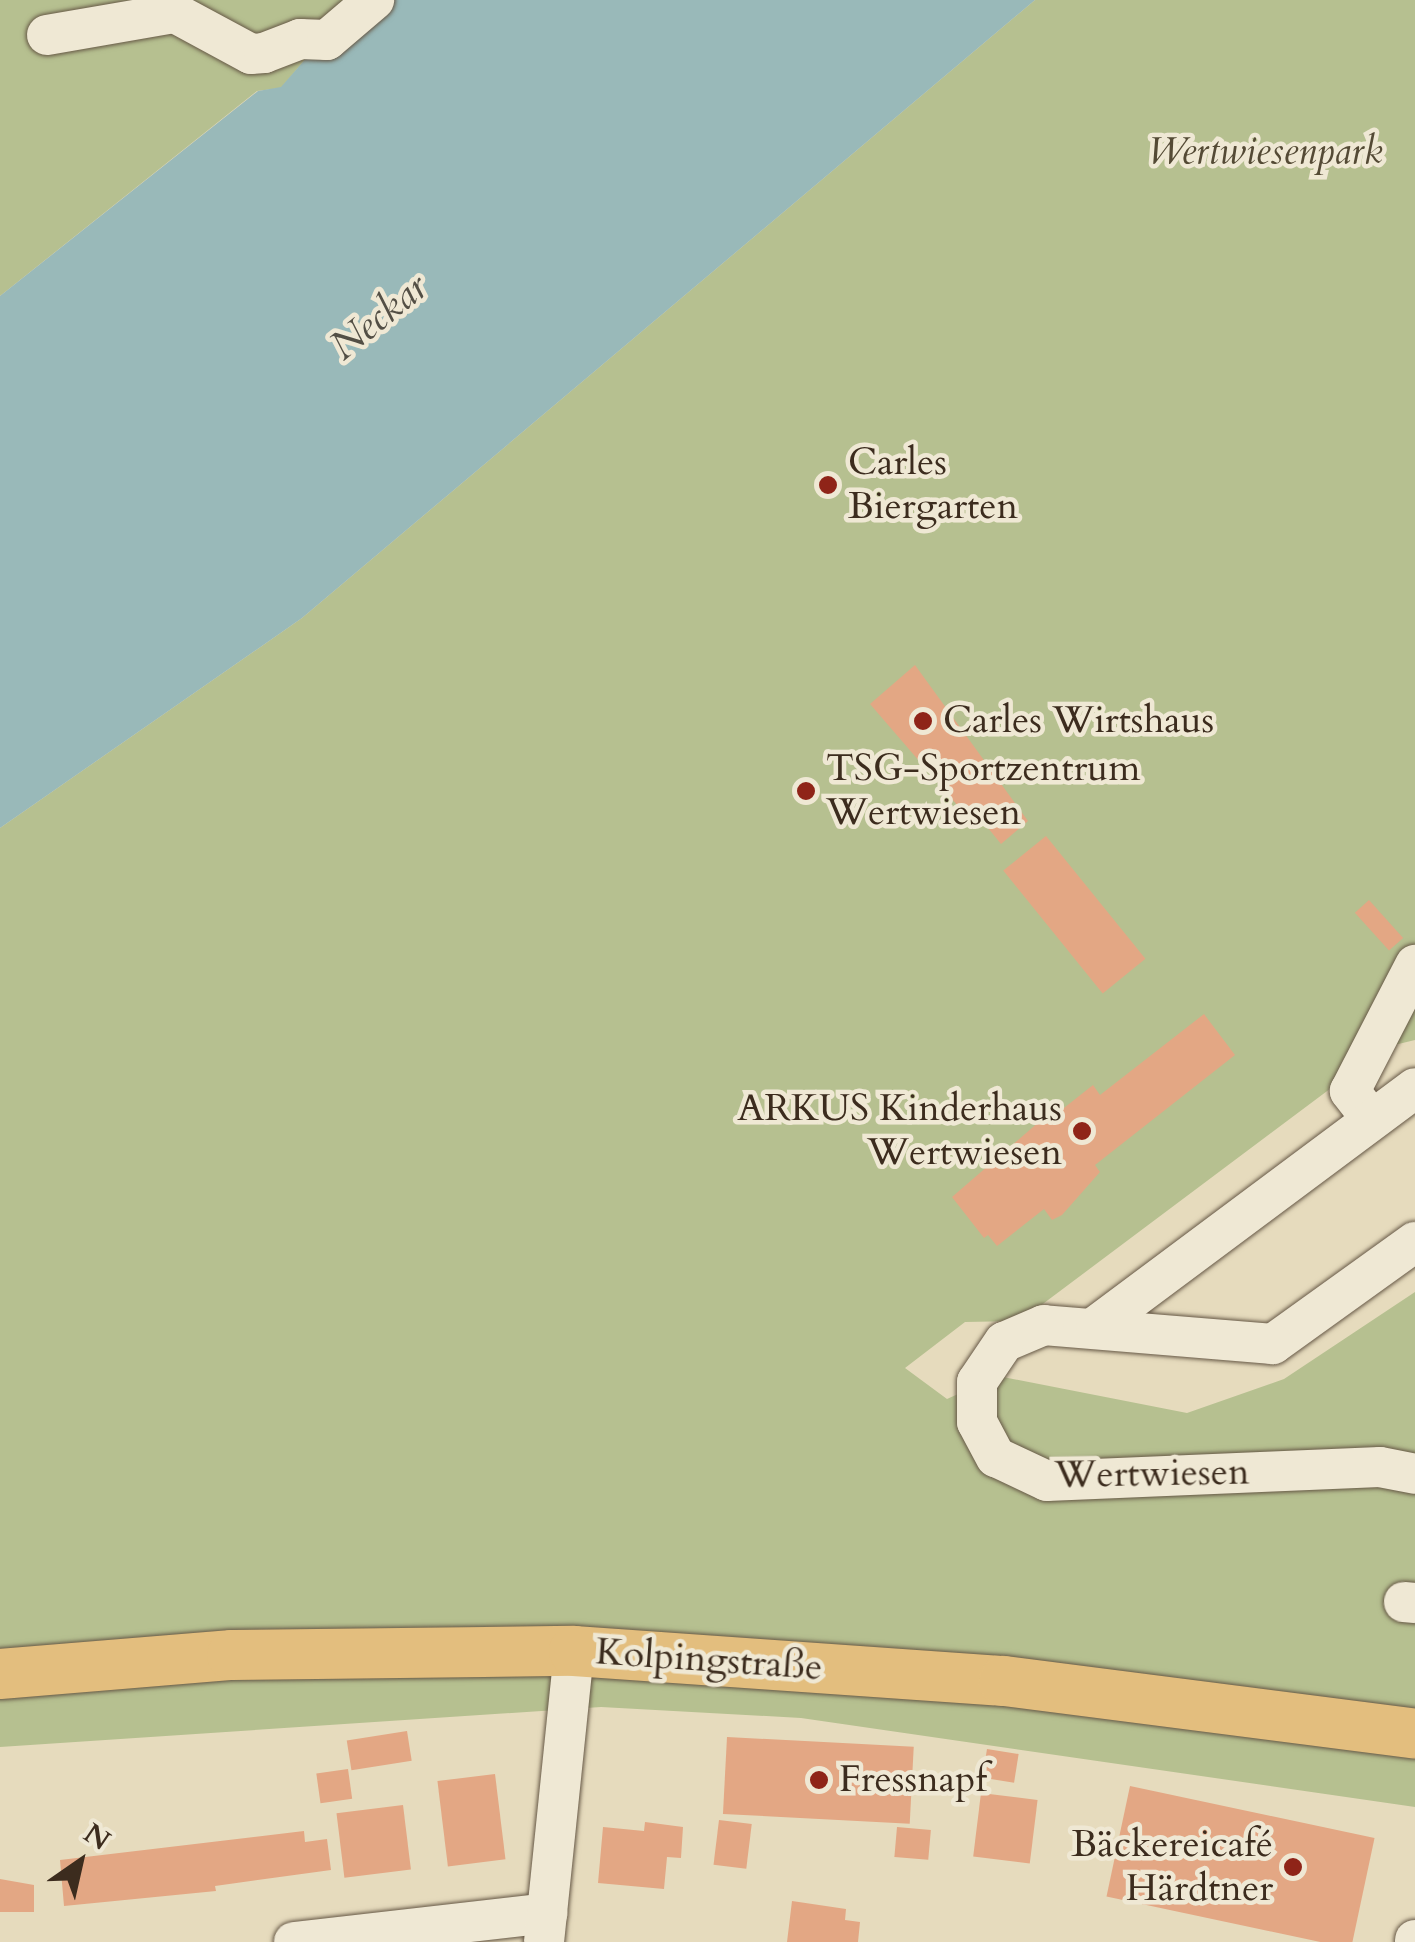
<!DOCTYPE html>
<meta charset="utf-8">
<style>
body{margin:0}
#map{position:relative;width:1415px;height:1942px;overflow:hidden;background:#e6dbbd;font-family:Cardo,serif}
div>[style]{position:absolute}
.green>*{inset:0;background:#b6c090}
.water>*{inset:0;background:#99b9b9}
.building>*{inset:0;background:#e3a784;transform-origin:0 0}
.roads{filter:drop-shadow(0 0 2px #665846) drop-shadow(0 0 2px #665846)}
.minor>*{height:40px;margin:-20px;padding:0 20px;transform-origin:20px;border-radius:20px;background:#efe8d4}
.major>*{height:50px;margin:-25px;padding:0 25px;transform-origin:25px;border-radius:25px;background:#e3be7e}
.dots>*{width:28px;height:28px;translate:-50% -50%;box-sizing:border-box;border:5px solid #efe8d4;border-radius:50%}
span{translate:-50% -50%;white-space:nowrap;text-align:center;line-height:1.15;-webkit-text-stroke:9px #efe8d4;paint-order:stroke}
.park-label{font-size:38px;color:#544a35;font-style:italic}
.poi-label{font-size:38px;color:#3c2c1e}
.left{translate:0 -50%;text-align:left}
.right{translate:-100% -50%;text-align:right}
.street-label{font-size:38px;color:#3c2c1e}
.water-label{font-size:40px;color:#534f45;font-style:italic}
.north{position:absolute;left:30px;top:1812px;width:100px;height:100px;-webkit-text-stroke:8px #efe8d4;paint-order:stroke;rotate:34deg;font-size:28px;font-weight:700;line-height:40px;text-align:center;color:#3c2c1e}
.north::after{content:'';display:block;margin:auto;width:35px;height:45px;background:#3c2c1e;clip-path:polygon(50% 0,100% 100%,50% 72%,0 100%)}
</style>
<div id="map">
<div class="green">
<div style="clip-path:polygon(0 0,382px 0,314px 49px,281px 88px,257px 91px,0 296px)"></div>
<div style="clip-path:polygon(1035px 0,1415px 0,1415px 1040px,1386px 1047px,1020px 1321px,965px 1322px,905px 1368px,947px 1399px,998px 1376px,1187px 1413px,1284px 1379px,1415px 1292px,1415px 1807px,801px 1718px,601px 1707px,0 1747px,0 828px,302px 618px)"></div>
</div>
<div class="water">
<div style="clip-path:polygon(382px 0,1035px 0,302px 618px,0 828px,0 296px,258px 91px,281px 87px,315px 48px)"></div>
</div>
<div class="building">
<div style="clip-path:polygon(915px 665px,1028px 821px,1001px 844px,971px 807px,964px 813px,870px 704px)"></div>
<div style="left:1046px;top:836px;width:158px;height:55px;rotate:51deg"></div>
<div style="left:1369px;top:900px;width:51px;height:19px;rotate:48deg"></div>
<div style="clip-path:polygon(1204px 1014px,1235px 1055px,1095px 1165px,1100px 1172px,1062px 1215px,1052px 1220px,1044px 1209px,997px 1246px,988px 1235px,984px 1238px,952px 1197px,1047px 1115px,1050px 1119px,1093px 1085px,1100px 1095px)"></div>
<div style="left:407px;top:1731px;width:30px;height:61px;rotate:81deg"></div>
<div style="left:727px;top:1737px;width:187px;height:77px;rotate:3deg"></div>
<div style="left:987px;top:1749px;width:32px;height:29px;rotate:9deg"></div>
<div style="left:348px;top:1769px;width:30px;height:32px;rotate:82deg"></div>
<div style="left:495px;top:1774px;width:86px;height:58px;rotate:83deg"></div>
<div style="left:1130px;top:1786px;width:250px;height:113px;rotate:12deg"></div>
<div style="left:981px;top:1793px;width:57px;height:64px;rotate:7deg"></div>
<div style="left:403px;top:1805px;width:65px;height:67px;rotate:83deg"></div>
<div style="left:719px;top:1820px;width:33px;height:45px;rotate:7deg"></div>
<div style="clip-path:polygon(645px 1822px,683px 1827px,681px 1858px,667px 1857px,664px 1889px,598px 1883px,603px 1827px,644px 1831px)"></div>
<div style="left:897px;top:1827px;width:34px;height:30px;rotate:5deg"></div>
<div style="clip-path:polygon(304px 1831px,305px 1842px,327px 1839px,331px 1870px,215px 1886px,216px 1891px,64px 1906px,60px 1860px)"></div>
<div style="clip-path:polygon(0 1879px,34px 1885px,34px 1912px,0 1912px)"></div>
<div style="clip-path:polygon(792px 1901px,846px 1909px,845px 1920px,860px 1922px,858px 1942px,787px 1942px)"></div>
</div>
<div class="roads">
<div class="minor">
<div style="left:47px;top:35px;width:130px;rotate:-9.8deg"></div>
<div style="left:175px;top:13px;width:86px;rotate:28.3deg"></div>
<div style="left:251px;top:54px;width:13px;rotate:-4deg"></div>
<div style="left:264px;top:53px;width:39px;rotate:-21deg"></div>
<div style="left:300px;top:39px;width:27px;rotate:2deg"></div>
<div style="left:327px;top:40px;width:62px;rotate:-40.4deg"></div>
<div style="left:1370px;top:1117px;width:33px;rotate:-128deg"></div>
<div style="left:1350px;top:1091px;width:142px;rotate:-62.7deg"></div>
<div style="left:1415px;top:1242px;width:175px;rotate:144.3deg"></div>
<div style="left:1273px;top:1344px;width:230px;rotate:-175.3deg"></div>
<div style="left:1044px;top:1325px;width:43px;rotate:157deg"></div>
<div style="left:1004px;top:1342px;width:48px;rotate:124deg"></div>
<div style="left:977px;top:1382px;width:40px;rotate:90deg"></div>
<div style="left:977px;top:1422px;width:40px;rotate:62deg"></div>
<div style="left:996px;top:1457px;width:56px;rotate:25.2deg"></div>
<div style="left:1047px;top:1481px;width:333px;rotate:-2.4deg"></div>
<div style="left:1380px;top:1467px;width:36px;rotate:11deg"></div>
<div style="left:1096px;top:1326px;width:398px;rotate:-36.7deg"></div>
<div style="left:1404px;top:1602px;width:11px;rotate:5deg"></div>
<div style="left:294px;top:1942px;width:255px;rotate:-6.5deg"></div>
<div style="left:544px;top:1942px;width:293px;rotate:-84.1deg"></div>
<div style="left:1415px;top:1942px;width:2px;rotate:-90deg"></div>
</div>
<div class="major">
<div style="left:0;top:1674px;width:233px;rotate:-4.7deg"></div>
<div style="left:232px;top:1655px;width:342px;rotate:-0.7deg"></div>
<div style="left:574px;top:1651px;width:431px;rotate:4deg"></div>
<div style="left:1004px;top:1681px;width:414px;rotate:7.3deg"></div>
</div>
</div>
<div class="dots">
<div style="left:828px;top:485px;background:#8f2418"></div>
<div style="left:923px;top:721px;background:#8f2418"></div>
<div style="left:806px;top:791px;background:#8f2418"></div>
<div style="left:1082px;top:1131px;background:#8f2418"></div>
<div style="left:819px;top:1780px;background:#8f2418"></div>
<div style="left:1293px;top:1867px;background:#8f2418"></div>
</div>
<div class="park-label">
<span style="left:1265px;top:152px">Wertwiesenpark</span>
</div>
<div class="poi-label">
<span class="left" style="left:848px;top:485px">Carles<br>Biergarten</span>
<span class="left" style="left:943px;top:721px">Carles Wirtshaus</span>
<span class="left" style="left:826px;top:791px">TSG-Sportzentrum<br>Wertwiesen</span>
<span class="right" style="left:1062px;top:1131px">ARKUS Kinderhaus<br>Wertwiesen</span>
<span class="left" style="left:839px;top:1780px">Fressnapf</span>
<span class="right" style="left:1273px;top:1867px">Bäckereicafé<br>Härdtner</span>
</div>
<div class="street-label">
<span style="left:1152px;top:1474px;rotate:-1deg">Wertwiesen</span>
<span style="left:709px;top:1660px;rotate:4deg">Kolpingstraße</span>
</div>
<div class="water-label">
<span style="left:379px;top:317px;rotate:-39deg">Neckar</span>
</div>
<div class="north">N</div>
</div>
